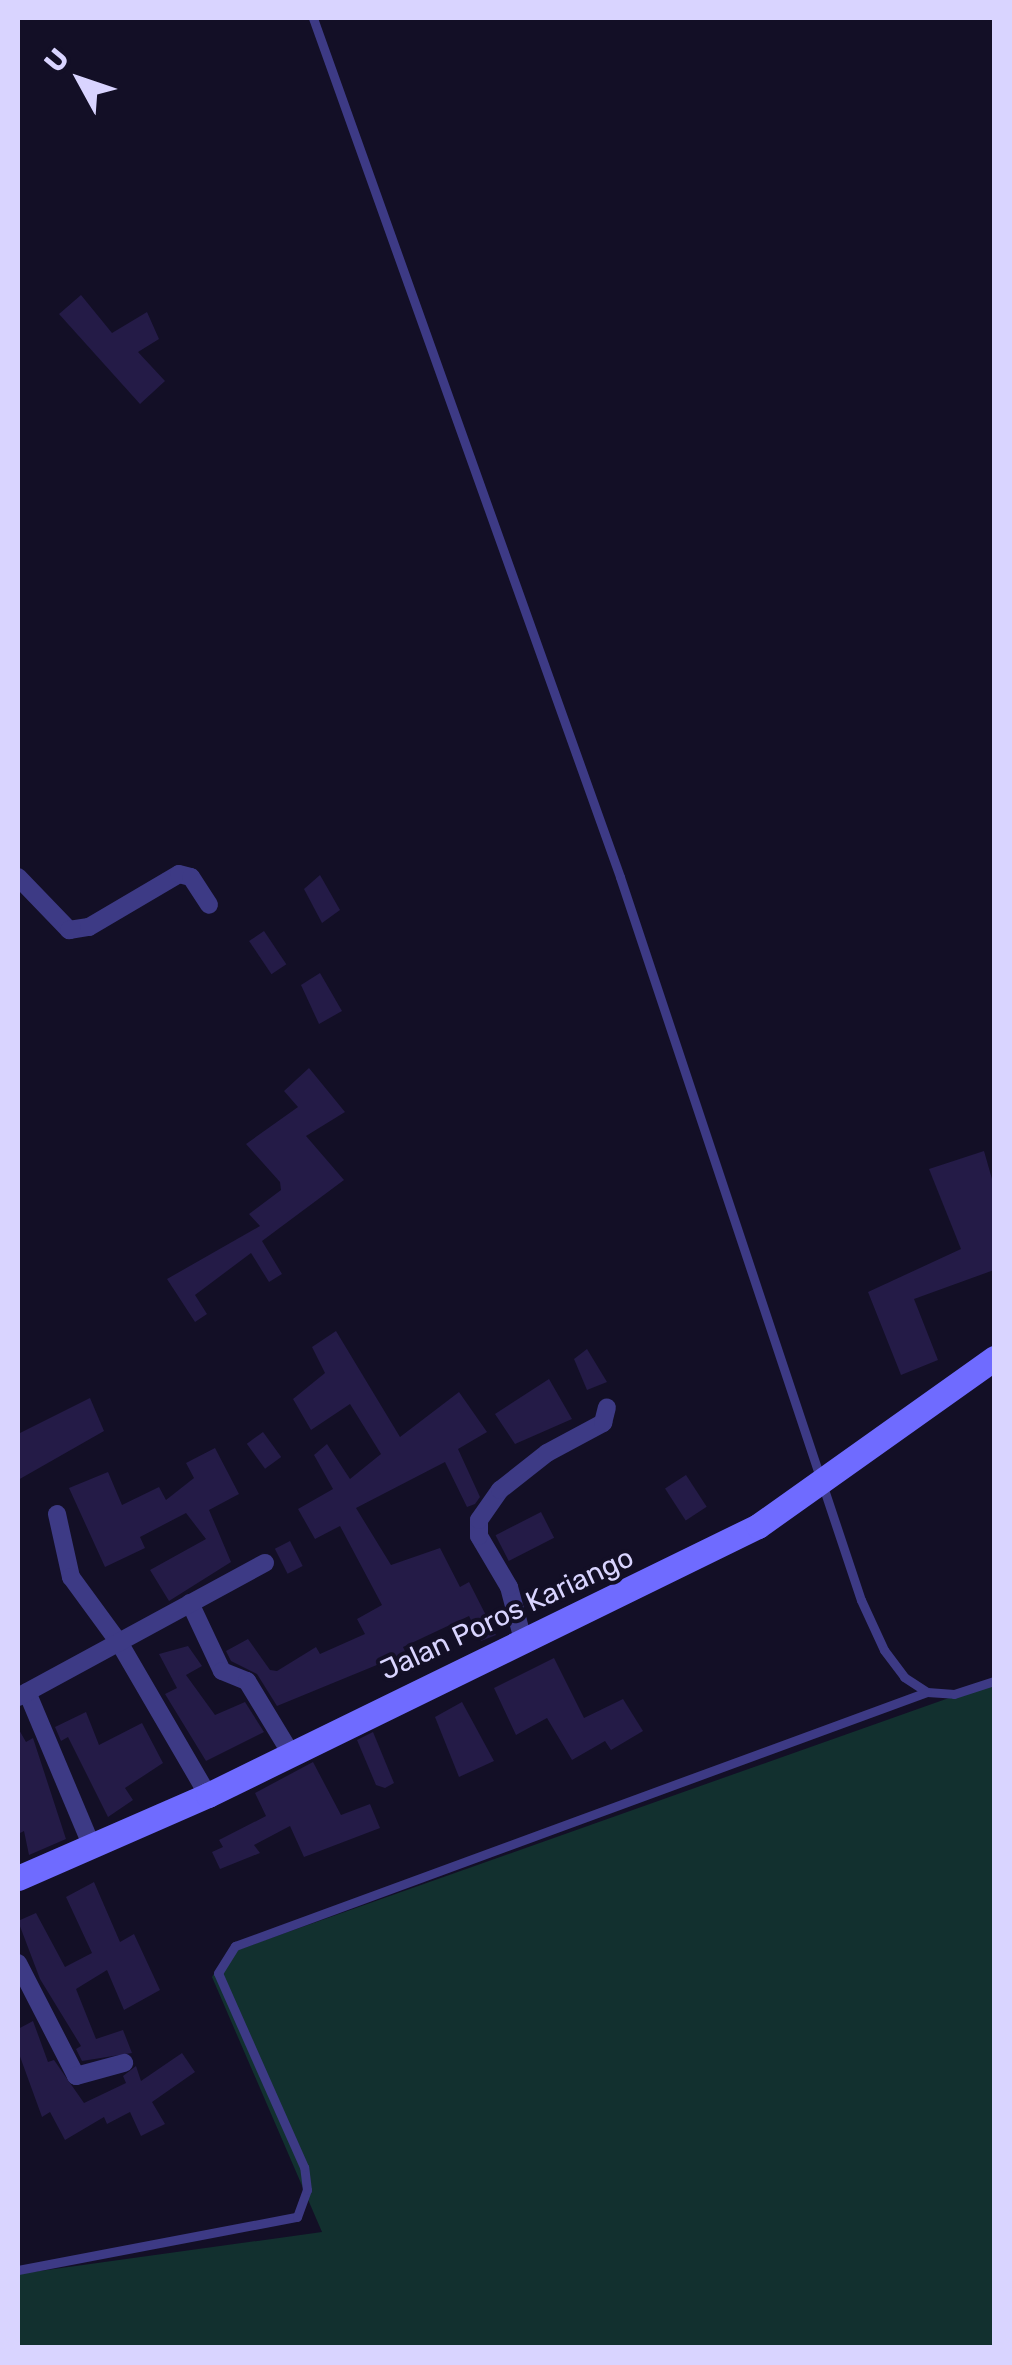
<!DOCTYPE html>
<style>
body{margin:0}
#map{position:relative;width:1012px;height:2365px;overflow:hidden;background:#130f26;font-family:Rubik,sans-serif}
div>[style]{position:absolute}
.green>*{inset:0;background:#12302f}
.building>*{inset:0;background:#241b47;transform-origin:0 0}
.service>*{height:9px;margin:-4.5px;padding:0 4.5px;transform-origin:4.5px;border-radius:4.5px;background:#3d3a85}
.minor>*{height:18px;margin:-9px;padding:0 9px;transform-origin:9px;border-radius:9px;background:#3d3a85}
.secondary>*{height:25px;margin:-12.5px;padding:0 12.5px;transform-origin:12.5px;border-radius:12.5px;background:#6f6bff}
span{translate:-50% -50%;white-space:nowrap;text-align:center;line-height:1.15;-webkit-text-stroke:8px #130f26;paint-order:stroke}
.street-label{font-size:28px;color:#d9d4ff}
.frame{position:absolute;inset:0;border:20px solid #d9d4ff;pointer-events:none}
.north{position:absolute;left:30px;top:30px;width:100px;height:100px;-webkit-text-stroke:8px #130f26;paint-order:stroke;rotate:310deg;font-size:28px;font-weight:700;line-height:40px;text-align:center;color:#d9d4ff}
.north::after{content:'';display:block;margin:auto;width:35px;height:45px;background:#d9d4ff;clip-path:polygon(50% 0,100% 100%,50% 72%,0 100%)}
</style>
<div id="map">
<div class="green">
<div style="clip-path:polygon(994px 1682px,994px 2347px,18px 2347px,18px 2274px,322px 2232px,212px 1977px,226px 1954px)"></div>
</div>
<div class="building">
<div style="clip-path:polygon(81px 295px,112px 333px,147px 312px,159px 339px,138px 352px,165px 381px,140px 404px,59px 314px)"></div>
<div style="clip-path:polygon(320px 875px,340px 910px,322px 923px,304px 889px)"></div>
<div style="left:264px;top:931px;width:40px;height:18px;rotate:56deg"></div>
<div style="clip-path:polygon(320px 973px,342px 1011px,319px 1024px,301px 985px)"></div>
<div style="clip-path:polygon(309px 1068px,345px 1112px,306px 1136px,344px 1180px,262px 1241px,282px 1274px,269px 1282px,251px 1253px,195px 1295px,207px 1314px,195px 1322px,167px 1279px,260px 1226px,249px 1214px,281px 1190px,280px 1182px,246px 1144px,298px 1107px,284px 1091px)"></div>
<div style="clip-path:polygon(984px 1151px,994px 1186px,994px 1270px,914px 1299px,938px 1360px,901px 1375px,868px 1292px,961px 1249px,929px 1169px)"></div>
<div style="clip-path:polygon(336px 1331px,400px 1437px,459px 1392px,487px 1432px,458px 1449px,480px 1497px,475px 1504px,467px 1507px,445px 1462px,356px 1508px,391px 1565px,440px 1548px,460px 1587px,469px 1582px,496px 1635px,481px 1641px,469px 1616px,403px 1647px,406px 1653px,277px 1706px,257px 1674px,231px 1661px,226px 1651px,248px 1639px,270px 1670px,277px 1671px,316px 1647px,320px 1654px,365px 1634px,357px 1619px,382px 1605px,340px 1526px,315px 1539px,298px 1509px,333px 1489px,314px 1455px,327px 1444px,350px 1479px,381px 1454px,350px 1404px,311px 1430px,293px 1399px,325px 1373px,312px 1347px)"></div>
<div style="clip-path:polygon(587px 1349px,607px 1382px,587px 1390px,574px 1359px)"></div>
<div style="clip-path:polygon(549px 1379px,572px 1419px,515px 1444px,495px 1414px)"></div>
<div style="clip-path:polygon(90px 1398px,104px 1431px,18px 1480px,18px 1434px)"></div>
<div style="left:263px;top:1432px;width:31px;height:20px;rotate:54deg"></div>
<div style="clip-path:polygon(215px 1448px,239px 1494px,209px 1510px,231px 1562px,169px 1601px,150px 1570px,206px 1539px,186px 1513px,140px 1537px,145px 1548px,105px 1567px,69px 1488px,108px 1472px,122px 1505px,159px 1487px,166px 1500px,194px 1478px,186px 1463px)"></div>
<div style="left:686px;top:1475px;width:38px;height:25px;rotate:57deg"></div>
<div style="left:541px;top:1512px;width:29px;height:51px;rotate:63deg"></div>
<div style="left:290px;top:1541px;width:28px;height:17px;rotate:63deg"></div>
<div style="clip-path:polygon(188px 1646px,202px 1666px,186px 1675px,215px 1715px,245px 1702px,264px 1732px,206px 1761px,165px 1694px,177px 1688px,159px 1654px)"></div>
<div style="clip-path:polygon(554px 1658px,584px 1718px,623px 1699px,643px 1731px,611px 1750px,605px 1741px,572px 1760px,547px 1718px,516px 1735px,494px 1688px)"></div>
<div style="clip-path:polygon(462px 1702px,494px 1761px,459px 1777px,435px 1717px)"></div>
<div style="clip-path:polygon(86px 1712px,99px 1745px,142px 1723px,163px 1763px,125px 1788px,133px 1800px,108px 1817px,68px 1737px,61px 1741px,55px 1727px)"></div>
<div style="clip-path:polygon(18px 1728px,26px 1742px,33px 1738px,66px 1839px,29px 1855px,24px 1831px,18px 1834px)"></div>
<div style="clip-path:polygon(373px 1732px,394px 1783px,385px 1788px,376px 1785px,357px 1740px)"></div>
<div style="clip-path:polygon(313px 1762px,341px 1815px,370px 1804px,380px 1828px,304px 1857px,290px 1826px,254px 1845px,260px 1853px,220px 1869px,212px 1852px,223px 1847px,219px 1840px,266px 1816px,255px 1793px)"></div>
<div style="clip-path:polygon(94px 1882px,120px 1942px,134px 1934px,160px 1990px,124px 2010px,107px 1970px,76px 1989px,96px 2039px,123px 2030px,132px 2053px,82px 2061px,76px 2049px,81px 2046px,40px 1979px,18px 1921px,36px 1913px,65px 1967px,92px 1953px,66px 1897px)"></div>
<div style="clip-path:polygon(33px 2021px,48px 2062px,54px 2060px,84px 2103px,126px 2083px,123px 2076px,136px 2066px,141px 2081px,182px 2053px,195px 2072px,152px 2102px,165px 2124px,141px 2136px,130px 2112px,107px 2124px,104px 2117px,65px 2140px,50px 2112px,42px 2117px,18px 2051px,18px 2029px)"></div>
</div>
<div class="service">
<div style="left:313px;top:18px;width:912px;rotate:70.33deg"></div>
<div style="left:620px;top:877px;width:762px;rotate:71.57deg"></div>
<div style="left:861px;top:1600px;width:55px;rotate:65.3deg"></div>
<div style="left:884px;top:1650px;width:34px;rotate:53deg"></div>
<div style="left:904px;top:1677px;width:27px;rotate:33deg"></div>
<div style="left:927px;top:1692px;width:27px;rotate:4deg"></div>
<div style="left:954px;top:1694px;width:42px;rotate:-18deg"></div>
<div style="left:18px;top:2270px;width:284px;rotate:-10.8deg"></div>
<div style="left:297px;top:2217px;width:29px;rotate:-70deg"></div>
<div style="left:307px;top:2190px;width:23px;rotate:-97deg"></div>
<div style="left:304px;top:2167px;width:212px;rotate:-113.9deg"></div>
<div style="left:218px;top:1973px;width:32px;rotate:-58deg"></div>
<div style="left:235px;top:1946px;width:737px;rotate:-20.16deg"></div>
</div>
<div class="minor">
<div style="left:18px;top:877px;width:74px;rotate:46.1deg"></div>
<div style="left:69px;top:930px;width:20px;rotate:-9deg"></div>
<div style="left:89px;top:927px;width:104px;rotate:-30.5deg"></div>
<div style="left:179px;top:874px;width:12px;rotate:14deg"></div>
<div style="left:191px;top:877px;width:33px;rotate:57deg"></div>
<div style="left:57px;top:1514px;width:65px;rotate:77.5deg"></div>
<div style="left:71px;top:1577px;width:83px;rotate:53.8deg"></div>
<div style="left:120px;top:1644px;width:175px;rotate:59.8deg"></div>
<div style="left:190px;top:1603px;width:75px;rotate:64.8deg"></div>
<div style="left:222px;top:1671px;width:27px;rotate:22deg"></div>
<div style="left:247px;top:1681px;width:83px;rotate:58.8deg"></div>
<div style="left:523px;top:1640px;width:55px;rotate:-104.8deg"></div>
<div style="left:509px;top:1587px;width:59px;rotate:-120.5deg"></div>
<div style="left:479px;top:1536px;width:16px;rotate:-90deg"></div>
<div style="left:479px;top:1520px;width:37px;rotate:-55deg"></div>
<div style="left:500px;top:1490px;width:60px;rotate:-38.2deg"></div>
<div style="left:547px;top:1453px;width:64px;rotate:-28.2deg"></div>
<div style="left:603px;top:1423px;width:16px;rotate:-76deg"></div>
<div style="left:27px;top:1692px;width:170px;rotate:67.2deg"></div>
<div style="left:18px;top:1697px;width:281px;rotate:-28.5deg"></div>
<div style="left:18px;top:1963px;width:127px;rotate:62.8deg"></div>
<div style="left:76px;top:2076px;width:50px;rotate:-15.2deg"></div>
</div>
<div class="secondary">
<div style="left:18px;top:1878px;width:207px;rotate:-23.6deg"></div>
<div style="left:208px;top:1795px;width:612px;rotate:-26.06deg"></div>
<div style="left:758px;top:1526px;width:290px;rotate:-35.4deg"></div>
</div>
<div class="street-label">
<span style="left:507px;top:1614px;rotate:-25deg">Jalan Poros Kariango</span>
</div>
<div class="frame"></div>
<div class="north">U</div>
</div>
